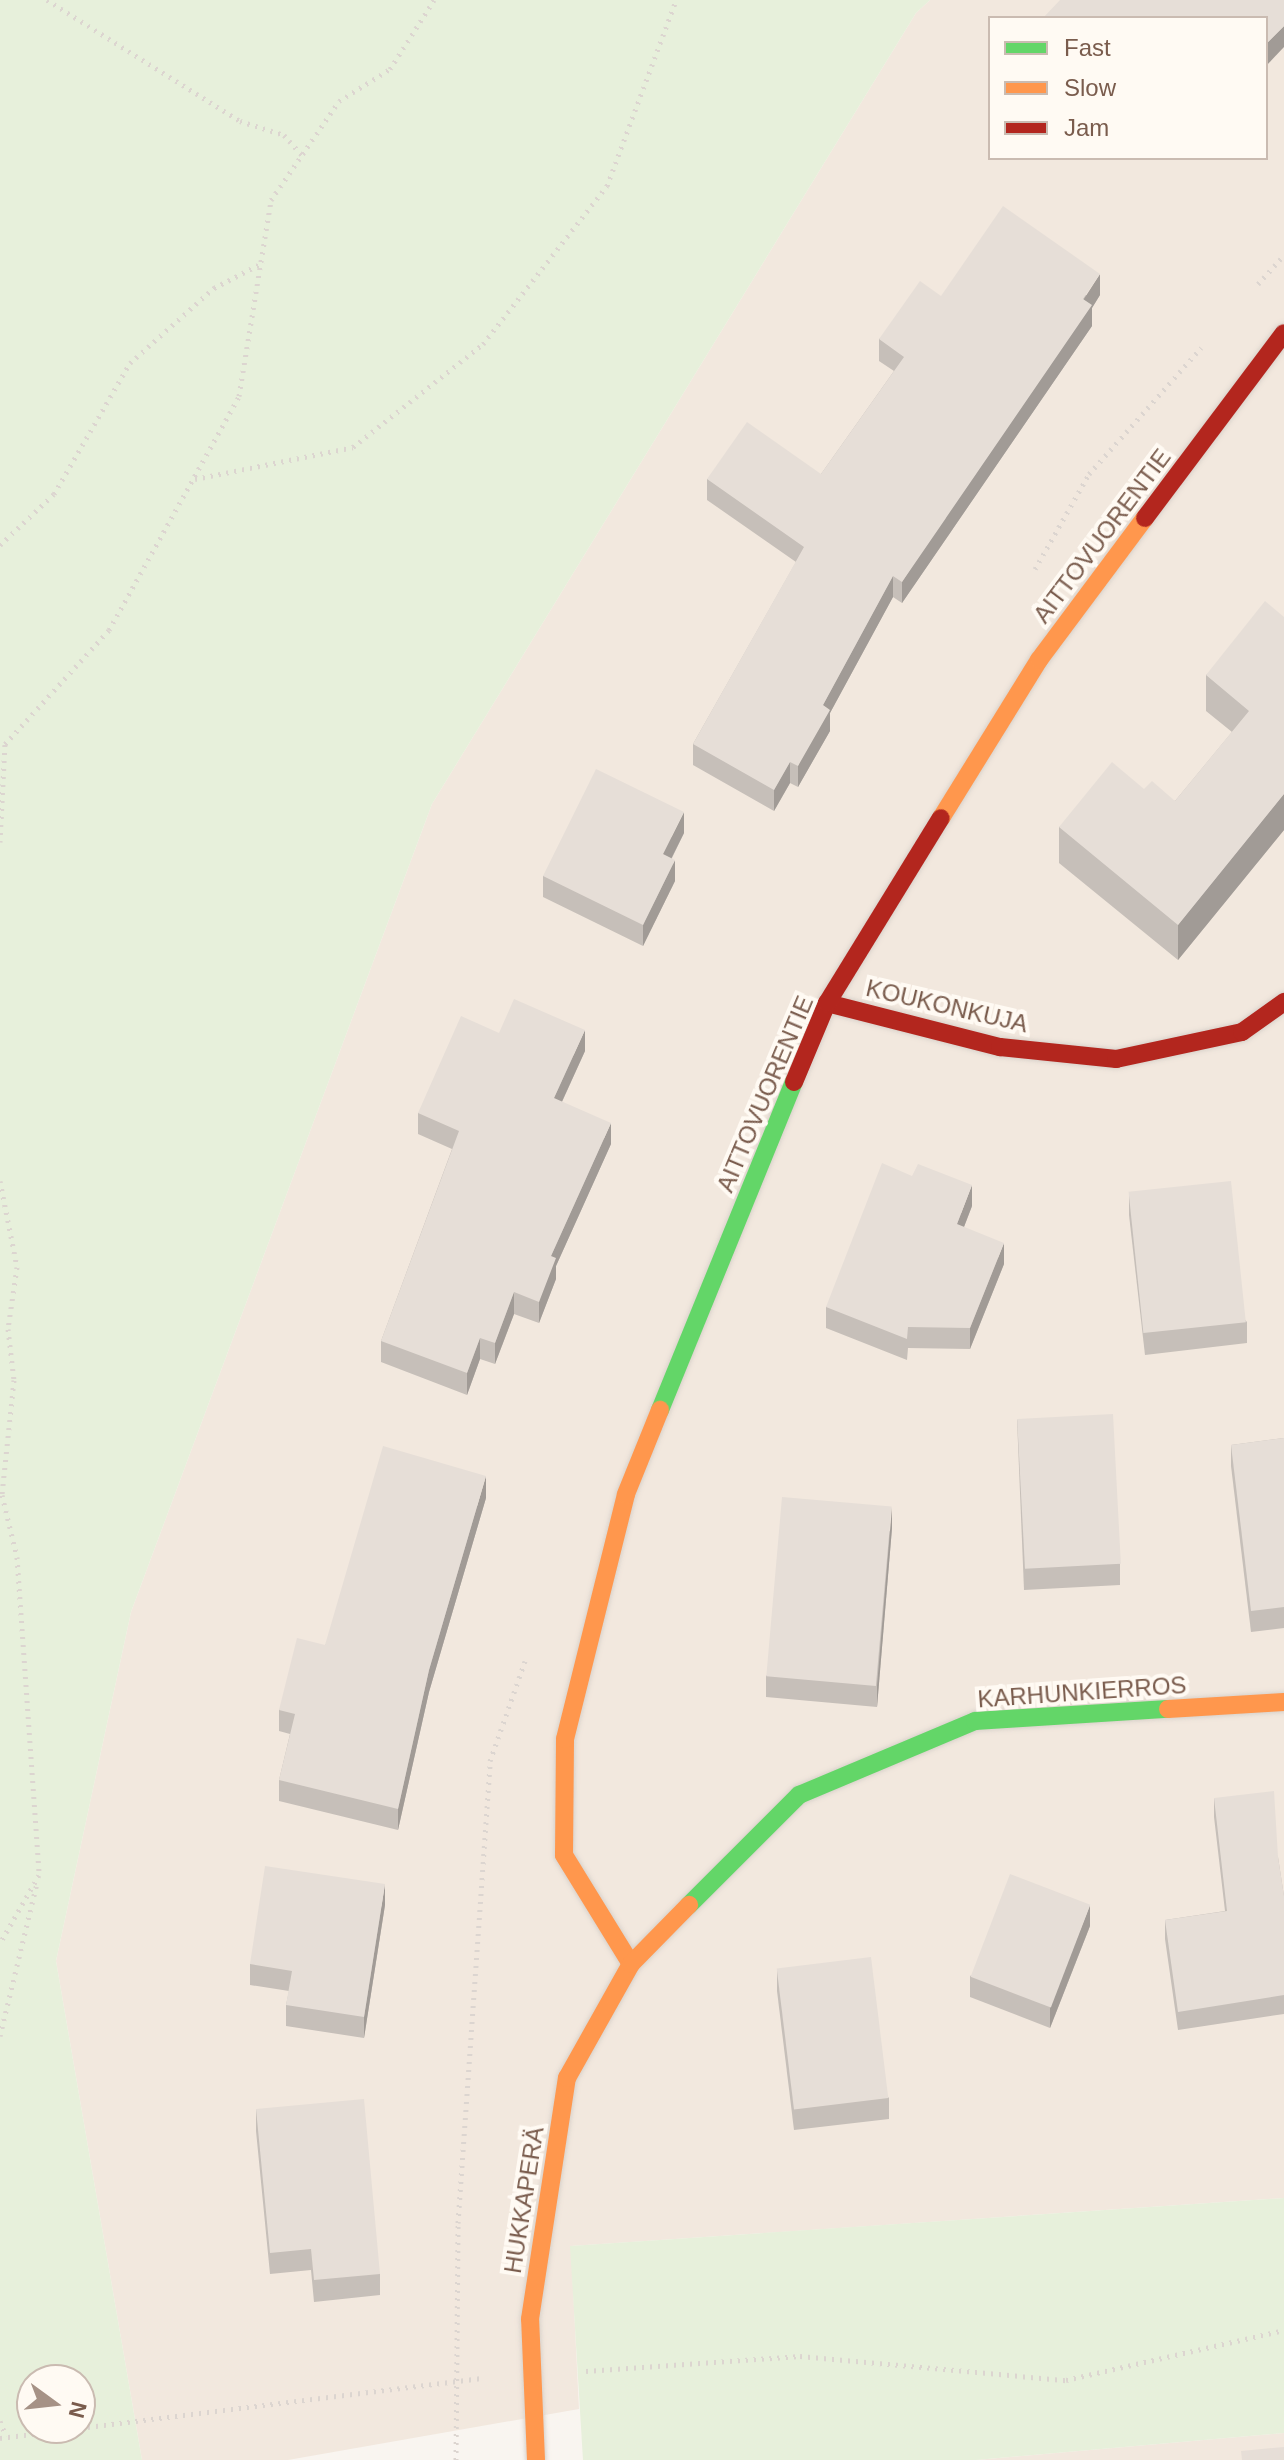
<!DOCTYPE html>
<meta charset="utf-8">
<style>
body{margin:0}
#map{position:relative;width:1284px;height:2460px;overflow:hidden;background:#f9f5f0;font-family:Arial,sans-serif}
div>[style]{position:absolute}
.residential>*{inset:0;background:#f2e8de}
.green>*{inset:0;background:#e7f0db}
.path>*{height:5px;margin-top:-2.5px;transform-origin:0;background:repeating-linear-gradient(90deg,#dcd5d0 0 2px,transparent 0 8px)}
.roads{filter:drop-shadow(0 0 2px #d9d2cb) drop-shadow(0 0 2px #d9d2cb)}
.fast>*{height:18px;margin:-9px;padding:0 9px;transform-origin:9px;border-radius:9px;background:#63d668}
.slow>*{height:18px;margin:-9px;padding:0 9px;transform-origin:9px;border-radius:9px;background:#ff974d}
.jam>*{height:18px;margin:-9px;padding:0 9px;transform-origin:9px;border-radius:9px;background:#b3261e}
.wall>*{inset:0;background:#c6bfb9}
.shaded-wall>*{inset:0;background:#a19b96}
.building>*{inset:0;background:#e6ded7;transform-origin:0 0}
span{translate:-50% -50%;white-space:nowrap;text-align:center;line-height:1.15;-webkit-text-stroke:8px #fffaf3;paint-order:stroke}
.street-label{font-size:24px;color:#7a5c4d}
.legend{position:absolute;left:988px;top:16px;width:280px;height:144px;box-sizing:border-box;background:#fffaf3;border:2px solid #cabbb1;margin:0;padding:10px 14px;list-style:none;font-size:24px;color:#7a5c4d}
.legend li{display:flex;align-items:center;gap:16px;height:40px}
.legend b{width:40px;border:2px solid #cabbb1}
.north{position:absolute;left:16px;top:2364px;width:80px;height:80px;box-sizing:border-box;background:#fffaf3;border:2px solid #cabbb1;border-radius:50%;rotate:105deg;font-size:22px;font-weight:700;line-height:32px;text-align:center;color:#7a5c4d}
.north::after{content:'';display:block;margin:auto;width:28px;height:36px;background:#a69286;clip-path:polygon(50% 0,100% 100%,50% 72%,0 100%)}
</style>
<div id="map">
<div class="residential">
<div style="clip-path:polygon(evenodd,930px 0,1284px 0,1284px 2198px,571px 2246px,579px 2409px,288px 2460px,142px 2460px,56px 1961px,131px 1612px,432px 804px,916px 13px,930px 0,990px 18px,1266px 18px,1266px 158px,990px 158px,990px 18px)"></div>
<div style="clip-path:polygon(1284px 2433px,1284px 2460px,976px 2460px)"></div>
</div>
<div class="green">
<div style="clip-path:polygon(evenodd,0 0,930px 0,916px 13px,432px 804px,131px 1612px,56px 1961px,142px 2460px,0 2460px,0 0,32px 2380px,80px 2380px,80px 2428px,32px 2428px,32px 2380px)"></div>
<div style="clip-path:polygon(1284px 2198px,1284px 2433px,976px 2460px,583px 2460px,570px 2246px)"></div>
</div>
<div class="path">
<div style="left:47px;top:0;width:228px;rotate:32.1deg"></div>
<div style="left:240px;top:121px;width:46px;rotate:17.7deg"></div>
<div style="left:284px;top:135px;width:27px;rotate:48deg"></div>
<div style="left:1258px;top:284px;width:39px;rotate:-48deg"></div>
<div style="left:195px;top:479px;width:161px;rotate:-11.4deg"></div>
<div style="left:353px;top:447px;width:166px;rotate:-38.4deg"></div>
<div style="left:483px;top:344px;width:201px;rotate:-51.9deg"></div>
<div style="left:607px;top:186px;width:198px;rotate:-69.6deg"></div>
<div style="left:0;top:545px;width:74px;rotate:-43.4deg"></div>
<div style="left:54px;top:494px;width:151px;rotate:-59.9deg"></div>
<div style="left:130px;top:363px;width:113px;rotate:-41.8deg"></div>
<div style="left:214px;top:288px;width:56px;rotate:-27.5deg"></div>
<div style="left:1035px;top:569px;width:109px;rotate:-60.4deg"></div>
<div style="left:1089px;top:474px;width:169px;rotate:-48.4deg"></div>
<div style="left:0;top:842px;width:98px;rotate:-87.1deg"></div>
<div style="left:5px;top:744px;width:154px;rotate:-47.6deg"></div>
<div style="left:109px;top:630px;width:268px;rotate:-60.9deg"></div>
<div style="left:239px;top:396px;width:199px;rotate:-80.7deg"></div>
<div style="left:271px;top:200px;width:120px;rotate:-55.5deg"></div>
<div style="left:339px;top:101px;width:60px;rotate:-32.1deg"></div>
<div style="left:390px;top:69px;width:82px;rotate:-57.5deg"></div>
<div style="left:0;top:1181px;width:88px;rotate:78.8deg"></div>
<div style="left:17px;top:1267px;width:63px;rotate:98.3deg"></div>
<div style="left:8px;top:1329px;width:51px;rotate:83.3deg"></div>
<div style="left:14px;top:1380px;width:116px;rotate:96deg"></div>
<div style="left:2px;top:1495px;width:64px;rotate:76.4deg"></div>
<div style="left:17px;top:1557px;width:319px;rotate:86deg"></div>
<div style="left:39px;top:1875px;width:78px;rotate:119.8deg"></div>
<div style="left:0;top:2036px;width:157px;rotate:-76.4deg"></div>
<div style="left:586px;top:2371px;width:215px;rotate:-4deg"></div>
<div style="left:800px;top:2356px;width:267px;rotate:5.2deg"></div>
<div style="left:1066px;top:2380px;width:224px;rotate:-12.9deg"></div>
<div style="left:0;top:2421px;width:16px;rotate:68deg"></div>
<div style="left:80px;top:2428px;width:403px;rotate:-7.1deg"></div>
<div style="left:0;top:2438px;width:81px;rotate:-7.1deg"></div>
<div style="left:456px;top:2460px;width:237px;rotate:-89.5deg"></div>
<div style="left:458px;top:2223px;width:463px;rotate:-86deg"></div>
<div style="left:490px;top:1761px;width:106px;rotate:-70.7deg"></div>
</div>
<div class="roads">
<div class="fast">
<div style="left:660px;top:1410px;width:354px;rotate:-67.8deg"></div>
<div style="left:689px;top:1905px;width:156px;rotate:-45deg"></div>
<div style="left:799px;top:1795px;width:191px;rotate:-22.8deg"></div>
<div style="left:975px;top:1721px;width:193px;rotate:-3.6deg"></div>
</div>
<div class="slow">
<div style="left:941px;top:818px;width:186px;rotate:-58.2deg"></div>
<div style="left:1039px;top:660px;width:177px;rotate:-53.3deg"></div>
<div style="left:1168px;top:1709px;width:116px;rotate:-3.5deg"></div>
<div style="left:631px;top:1964px;width:128px;rotate:-121.6deg"></div>
<div style="left:564px;top:1855px;width:116px;rotate:-89.5deg"></div>
<div style="left:565px;top:1739px;width:252px;rotate:-76deg"></div>
<div style="left:626px;top:1494px;width:91px;rotate:-68deg"></div>
<div style="left:536px;top:2460px;width:141px;rotate:-92.4deg"></div>
<div style="left:530px;top:2319px;width:244px;rotate:-81.3deg"></div>
<div style="left:567px;top:2078px;width:131px;rotate:-60.7deg"></div>
<div style="left:631px;top:1964px;width:83px;rotate:-45.5deg"></div>
</div>
<div class="jam">
<div style="left:1145px;top:518px;width:231px;rotate:-53.1deg"></div>
<div style="left:827px;top:1003px;width:179px;rotate:14.3deg"></div>
<div style="left:1000px;top:1047px;width:117px;rotate:5.9deg"></div>
<div style="left:1116px;top:1059px;width:129px;rotate:-12.1deg"></div>
<div style="left:1242px;top:1032px;width:52px;rotate:-35.5deg"></div>
<div style="left:794px;top:1082px;width:86px;rotate:-67.3deg"></div>
<div style="left:827px;top:1003px;width:217px;rotate:-58.4deg"></div>
</div>
</div>
<div class="wall">
<div style="clip-path:polygon(1100px 295px,1092px 308px,1092px 326px,902px 603px,893px 597px,830px 713px,830px 731px,798px 787px,790px 783px,774px 811px,693px 765px,693px 744px,796px 562px,707px 500px,707px 479px,821px 474px,894px 371px,879px 361px,879px 339px,941px 296px)"></div>
<div style="clip-path:polygon(1284px 617px,1284px 830px,1178px 960px,1059px 863px,1059px 827px,1144px 789px,1175px 801px,1232px 732px,1206px 711px,1206px 675px)"></div>
<div style="clip-path:polygon(684px 833px,672px 858px,675px 881px,643px 946px,543px 897px,543px 876px)"></div>
<div style="clip-path:polygon(585px 1051px,562px 1102px,611px 1144px,556px 1266px,556px 1279px,539px 1323px,514px 1314px,495px 1364px,480px 1359px,467px 1395px,381px 1362px,381px 1341px,452px 1149px,418px 1134px,418px 1113px)"></div>
<div style="clip-path:polygon(1129px 1193px,1247px 1322px,1247px 1343px,1145px 1355px,1129px 1215px)"></div>
<div style="clip-path:polygon(972px 1206px,964px 1227px,1004px 1264px,970px 1349px,908px 1348px,907px 1360px,826px 1328px,826px 1307px)"></div>
<div style="clip-path:polygon(1017px 1419px,1120px 1564px,1120px 1585px,1024px 1590px)"></div>
<div style="clip-path:polygon(1284px 1438px,1284px 1628px,1251px 1632px,1231px 1466px,1231px 1445px)"></div>
<div style="clip-path:polygon(486px 1498px,429px 1692px,398px 1830px,279px 1801px,279px 1780px,290px 1734px,279px 1731px,279px 1710px,325px 1645px)"></div>
<div style="clip-path:polygon(892px 1528px,877px 1707px,766px 1697px,766px 1676px)"></div>
<div style="clip-path:polygon(1214px 1798px,1278px 1857px,1284px 1896px,1284px 2014px,1178px 2030px,1165px 1939px,1165px 1920px,1225px 1911px,1214px 1817px)"></div>
<div style="clip-path:polygon(385px 1905px,364px 2038px,286px 2026px,286px 2005px,289px 1991px,250px 1985px,250px 1964px)"></div>
<div style="clip-path:polygon(1090px 1926px,1050px 2028px,970px 1997px,970px 1976px)"></div>
<div style="clip-path:polygon(777px 1969px,889px 2098px,889px 2119px,794px 2130px,777px 1991px)"></div>
<div style="clip-path:polygon(256px 2109px,380px 2274px,380px 2295px,314px 2302px,311px 2270px,270px 2274px,256px 2131px)"></div>
</div>
<div class="shaded-wall">
<div style="clip-path:polygon(1284px 26px,1284px 47px,1266px 66px,1266px 44px)"></div>
<div style="clip-path:polygon(1100px 274px,1100px 295px,1092px 308px,1092px 326px,902px 603px,902px 582px)"></div>
<div style="clip-path:polygon(893px 576px,893px 597px,830px 713px,830px 731px,798px 787px,798px 766px,823px 705px)"></div>
<div style="clip-path:polygon(790px 762px,790px 783px,774px 811px,774px 790px)"></div>
<div style="clip-path:polygon(1284px 794px,1284px 830px,1178px 960px,1178px 925px)"></div>
<div style="clip-path:polygon(684px 812px,684px 833px,663px 875px,663px 854px)"></div>
<div style="clip-path:polygon(675px 860px,675px 881px,643px 946px,643px 925px)"></div>
<div style="clip-path:polygon(585px 1030px,585px 1051px,554px 1119px,554px 1098px)"></div>
<div style="clip-path:polygon(611px 1123px,611px 1144px,556px 1266px,556px 1279px,539px 1323px,539px 1302px,551px 1256px)"></div>
<div style="clip-path:polygon(972px 1185px,972px 1206px,957px 1245px,957px 1224px)"></div>
<div style="clip-path:polygon(1004px 1243px,1004px 1264px,970px 1349px,970px 1328px)"></div>
<div style="clip-path:polygon(514px 1292px,514px 1314px,495px 1364px,495px 1343px)"></div>
<div style="clip-path:polygon(480px 1338px,480px 1359px,467px 1395px,467px 1373px)"></div>
<div style="clip-path:polygon(486px 1476px,486px 1498px,429px 1692px,398px 1830px,398px 1809px,429px 1670px)"></div>
<div style="clip-path:polygon(892px 1507px,892px 1528px,877px 1707px,877px 1686px)"></div>
<div style="clip-path:polygon(385px 1884px,385px 1905px,364px 2038px,364px 2017px)"></div>
<div style="clip-path:polygon(1090px 1905px,1090px 1926px,1050px 2028px,1050px 2007px)"></div>
</div>
<div class="building">
<div style="clip-path:polygon(1060px 0,1284px 0,1284px 26px,1266px 44px,1266px 18px,1043px 18px)"></div>
<div style="clip-path:polygon(1003px 206px,1100px 274px,1083px 299px,1092px 305px,902px 582px,893px 576px,823px 705px,830px 710px,798px 766px,790px 762px,774px 790px,693px 744px,804px 547px,707px 479px,747px 422px,821px 474px,904px 357px,879px 339px,920px 281px,941px 296px)"></div>
<div style="clip-path:polygon(1265px 601px,1284px 617px,1284px 794px,1178px 925px,1059px 827px,1112px 762px,1144px 789px,1152px 781px,1175px 801px,1249px 711px,1206px 675px)"></div>
<div style="clip-path:polygon(596px 769px,684px 812px,663px 854px,675px 860px,643px 925px,543px 876px)"></div>
<div style="clip-path:polygon(514px 999px,585px 1030px,554px 1098px,611px 1123px,551px 1256px,556px 1258px,539px 1302px,514px 1292px,495px 1343px,480px 1338px,467px 1373px,381px 1341px,459px 1131px,418px 1113px,461px 1016px,499px 1033px)"></div>
<div style="clip-path:polygon(882px 1163px,912px 1176px,918px 1164px,972px 1185px,957px 1224px,1004px 1243px,970px 1328px,908px 1327px,907px 1339px,826px 1307px)"></div>
<div style="left:1231px;top:1181px;width:142px;height:103px;rotate:84deg"></div>
<div style="left:1113px;top:1414px;width:150px;height:96px;rotate:87deg"></div>
<div style="clip-path:polygon(1284px 1438px,1284px 1607px,1251px 1611px,1231px 1445px)"></div>
<div style="clip-path:polygon(383px 1446px,486px 1476px,429px 1670px,398px 1809px,279px 1780px,295px 1714px,279px 1710px,297px 1638px,325px 1645px)"></div>
<div style="left:782px;top:1497px;width:110px;height:180px;rotate:5deg"></div>
<div style="clip-path:polygon(1274px 1791px,1278px 1857px,1284px 1896px,1284px 1995px,1178px 2012px,1165px 1920px,1227px 1911px,1214px 1798px)"></div>
<div style="clip-path:polygon(265px 1866px,385px 1884px,364px 2017px,286px 2005px,292px 1971px,250px 1964px)"></div>
<div style="left:1010px;top:1874px;width:86px;height:110px;rotate:21deg"></div>
<div style="left:871px;top:1957px;width:142px;height:95px;rotate:83deg"></div>
<div style="clip-path:polygon(364px 2099px,380px 2274px,314px 2280px,311px 2249px,270px 2253px,256px 2109px)"></div>
<div style="clip-path:polygon(1284px 2447px,1284px 2460px,1242px 2460px,1241px 2451px)"></div>
</div>
<div class="street-label">
<span style="left:1102px;top:536px;rotate:-53deg">AITTOVUORENTIE</span>
<span style="left:947px;top:1006px;rotate:13deg">KOUKONKUJA</span>
<span style="left:765px;top:1094px;rotate:-67deg">AITTOVUORENTIE</span>
<span style="left:1082px;top:1692px;rotate:-4deg">KARHUNKIERROS</span>
<span style="left:524px;top:2200px;rotate:-81deg">HUKKAPERÄ</span>
</div>
<ul class="legend">
<li><b style="height:10px;background:#63d668"></b>Fast</li>
<li><b style="height:10px;background:#ff974d"></b>Slow</li>
<li><b style="height:10px;background:#b3261e"></b>Jam</li>
</ul>
<div class="north">N</div>
</div>
